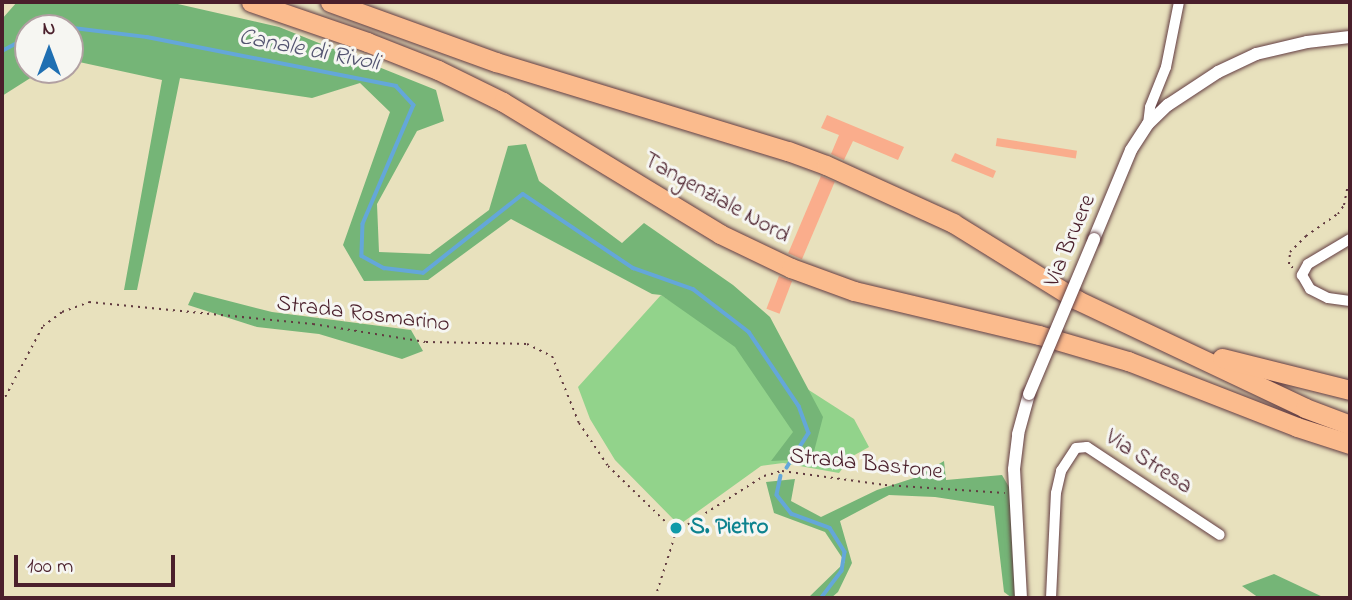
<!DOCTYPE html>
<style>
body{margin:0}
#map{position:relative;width:1352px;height:600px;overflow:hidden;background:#e8e1bd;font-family:"Indie Flower",sans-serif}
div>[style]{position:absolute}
.green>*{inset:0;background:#92d38b}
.forest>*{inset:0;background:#75b577}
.stream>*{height:3.5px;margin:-1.75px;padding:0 1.75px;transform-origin:1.75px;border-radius:1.75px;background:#64a7d9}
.building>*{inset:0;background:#faad8c;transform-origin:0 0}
.path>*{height:2px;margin-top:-1px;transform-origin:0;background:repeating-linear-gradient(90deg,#623c41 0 2px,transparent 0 7px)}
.roads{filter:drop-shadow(0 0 2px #623c41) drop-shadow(0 0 2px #623c41)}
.minor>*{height:10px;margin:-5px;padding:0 5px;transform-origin:5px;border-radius:5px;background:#fff}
.tertiary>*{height:12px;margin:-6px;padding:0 6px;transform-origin:6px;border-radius:6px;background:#fff}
.motorway>*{height:19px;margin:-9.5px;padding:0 9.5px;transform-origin:9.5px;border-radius:9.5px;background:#fbbb8d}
.bridges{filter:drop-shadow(0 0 2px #623c41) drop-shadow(0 0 2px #623c41)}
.tertiary-bridge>*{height:12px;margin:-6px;padding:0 6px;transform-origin:6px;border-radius:6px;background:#fff}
.dots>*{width:19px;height:19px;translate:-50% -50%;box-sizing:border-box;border:4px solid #f6f6f2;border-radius:50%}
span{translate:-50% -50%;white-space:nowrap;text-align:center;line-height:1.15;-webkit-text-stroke:6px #f6f6f2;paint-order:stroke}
.street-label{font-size:23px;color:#4a1f2b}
.culture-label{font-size:23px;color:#0d838f;font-weight:700}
.left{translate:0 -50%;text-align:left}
.water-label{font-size:24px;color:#545571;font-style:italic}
.frame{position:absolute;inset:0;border:4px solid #4a1f2b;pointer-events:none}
.north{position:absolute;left:14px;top:14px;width:70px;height:70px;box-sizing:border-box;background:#f6f6f2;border:2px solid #b1a0a2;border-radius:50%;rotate:0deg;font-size:19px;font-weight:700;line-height:28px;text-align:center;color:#4a1f2b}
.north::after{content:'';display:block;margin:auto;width:24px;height:32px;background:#1f6fb2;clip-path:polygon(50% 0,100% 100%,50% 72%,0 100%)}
.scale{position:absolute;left:14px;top:555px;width:161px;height:32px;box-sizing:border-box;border:4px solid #4a1f2b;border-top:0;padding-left:9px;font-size:21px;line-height:24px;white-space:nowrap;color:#4a1f2b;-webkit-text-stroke:5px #f6f6f2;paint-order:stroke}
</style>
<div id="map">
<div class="green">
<div style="clip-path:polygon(661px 295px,854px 419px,869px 447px,851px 457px,839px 473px,783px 463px,761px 466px,679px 525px,615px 460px,590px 419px,578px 387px)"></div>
</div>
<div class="forest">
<div style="clip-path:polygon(17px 2px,169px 2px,279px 27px,436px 90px,444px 121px,417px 131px,377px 204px,379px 252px,430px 254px,489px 210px,508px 146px,526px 144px,539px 181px,622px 243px,644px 223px,733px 285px,770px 317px,823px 417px,812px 459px,771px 461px,793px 432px,735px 347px,661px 295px,652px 294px,511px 219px,428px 280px,364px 281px,343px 245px,390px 112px,360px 83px,312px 98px,180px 78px,137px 290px,124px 290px,162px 80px,70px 60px,70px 28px,28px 28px,28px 70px,43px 70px,2px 96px,2px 19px)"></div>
<div style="clip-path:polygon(194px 292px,272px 312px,411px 330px,423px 351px,402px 359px,319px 334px,257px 327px,188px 305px)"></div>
<div style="clip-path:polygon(944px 461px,946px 480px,1002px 475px,1013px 494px,1021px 594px,1028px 598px,1012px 598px,1004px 592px,994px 506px,935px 497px,889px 495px,840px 521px,852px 563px,838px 592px,831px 598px,808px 598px,845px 562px,825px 532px,774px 513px,766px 482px,795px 479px,791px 501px,821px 517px,877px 490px,917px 477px)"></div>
<div style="clip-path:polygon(1274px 574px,1325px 598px,1259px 598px,1242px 586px)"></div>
</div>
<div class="stream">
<div style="left:43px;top:28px;width:7px;rotate:-27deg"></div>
<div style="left:49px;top:25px;width:99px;rotate:7deg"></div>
<div style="left:147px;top:37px;width:254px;rotate:11.1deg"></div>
<div style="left:396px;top:86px;width:26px;rotate:47deg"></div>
<div style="left:414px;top:105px;width:129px;rotate:113.2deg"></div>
<div style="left:363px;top:224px;width:32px;rotate:92deg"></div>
<div style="left:362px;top:256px;width:25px;rotate:29deg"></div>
<div style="left:384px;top:268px;width:39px;rotate:7deg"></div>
<div style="left:423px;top:273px;width:127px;rotate:-38.3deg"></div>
<div style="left:523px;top:194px;width:133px;rotate:33.9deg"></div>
<div style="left:633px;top:268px;width:64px;rotate:19.3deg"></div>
<div style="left:693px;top:289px;width:71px;rotate:37.5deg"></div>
<div style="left:749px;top:332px;width:89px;rotate:56deg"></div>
<div style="left:799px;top:406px;width:29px;rotate:70deg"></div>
<div style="left:809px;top:433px;width:41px;rotate:122.2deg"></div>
<div style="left:2px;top:51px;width:30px;rotate:-28deg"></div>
<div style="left:781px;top:476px;width:19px;rotate:102deg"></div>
<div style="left:777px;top:495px;width:24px;rotate:52deg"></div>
<div style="left:792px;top:514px;width:40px;rotate:20.2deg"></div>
<div style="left:830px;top:528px;width:28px;rotate:58deg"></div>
<div style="left:845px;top:552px;width:19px;rotate:99deg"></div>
<div style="left:842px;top:571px;width:34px;rotate:127deg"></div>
</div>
<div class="building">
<div style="clip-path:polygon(827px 115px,904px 147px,898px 160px,853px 141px,844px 160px,831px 154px,839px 135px,821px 128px)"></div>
<div style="left:997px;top:138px;width:81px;height:8px;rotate:9deg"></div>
<div style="clip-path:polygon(955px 153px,996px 171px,993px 178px,951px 161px)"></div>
<div style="left:821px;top:176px;width:15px;height:84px;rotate:23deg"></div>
<div style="left:779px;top:276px;width:14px;height:35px;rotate:21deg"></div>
</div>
<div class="path">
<div style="left:2px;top:3px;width:1px;rotate:-45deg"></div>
<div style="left:1293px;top:268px;width:6px;rotate:-135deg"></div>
<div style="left:1289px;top:264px;width:12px;rotate:-85deg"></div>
<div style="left:1290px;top:252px;width:23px;rotate:-45deg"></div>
<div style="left:1306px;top:236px;width:39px;rotate:-35deg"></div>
<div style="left:1338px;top:214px;width:11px;rotate:-56deg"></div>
<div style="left:1344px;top:205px;width:21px;rotate:-79deg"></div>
<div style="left:2px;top:403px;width:87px;rotate:-62deg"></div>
<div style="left:43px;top:326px;width:24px;rotate:-36deg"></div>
<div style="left:62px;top:312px;width:29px;rotate:-20deg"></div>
<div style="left:89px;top:302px;width:225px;rotate:5.6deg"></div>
<div style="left:313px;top:324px;width:114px;rotate:9.1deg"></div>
<div style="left:426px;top:342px;width:101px;rotate:1.1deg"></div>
<div style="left:527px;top:344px;width:28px;rotate:26deg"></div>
<div style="left:552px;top:356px;width:72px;rotate:68.1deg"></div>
<div style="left:579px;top:423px;width:52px;rotate:56deg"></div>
<div style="left:608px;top:466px;width:95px;rotate:44.1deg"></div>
<div style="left:655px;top:598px;width:69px;rotate:-72.3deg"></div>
<div style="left:676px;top:532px;width:104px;rotate:-32.5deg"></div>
<div style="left:764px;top:476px;width:19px;rotate:-16deg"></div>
<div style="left:782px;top:471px;width:104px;rotate:7.7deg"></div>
<div style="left:885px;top:485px;width:120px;rotate:3.8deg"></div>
</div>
<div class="roads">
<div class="minor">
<div style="left:1148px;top:124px;width:17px;rotate:-83deg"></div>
<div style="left:1150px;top:107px;width:43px;rotate:-68.2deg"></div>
<div style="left:1166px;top:67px;width:66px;rotate:-78.7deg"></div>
<div style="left:1350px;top:239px;width:49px;rotate:149.2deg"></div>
<div style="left:1308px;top:264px;width:13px;rotate:119deg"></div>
<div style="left:1302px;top:275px;width:16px;rotate:60deg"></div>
<div style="left:1310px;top:289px;width:20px;rotate:27deg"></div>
<div style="left:1328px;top:298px;width:22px;rotate:8deg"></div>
<div style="left:1051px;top:598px;width:105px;rotate:-87.3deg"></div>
<div style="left:1056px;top:493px;width:23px;rotate:-77deg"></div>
<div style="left:1061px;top:471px;width:27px;rotate:-57deg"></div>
<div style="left:1076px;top:448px;width:11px;rotate:-5deg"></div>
<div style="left:1087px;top:447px;width:159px;rotate:33.5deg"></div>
</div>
<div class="tertiary">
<div style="left:1094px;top:239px;width:96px;rotate:-67.4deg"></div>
<div style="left:1131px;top:150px;width:31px;rotate:-57deg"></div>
<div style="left:1148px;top:124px;width:28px;rotate:-44deg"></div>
<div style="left:1168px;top:105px;width:60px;rotate:-33.4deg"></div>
<div style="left:1218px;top:72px;width:42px;rotate:-25.3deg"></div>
<div style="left:1256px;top:54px;width:52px;rotate:-13.2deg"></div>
<div style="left:1307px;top:42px;width:43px;rotate:-6.6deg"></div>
<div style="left:1021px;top:598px;width:129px;rotate:-93.1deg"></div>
<div style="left:1014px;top:469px;width:35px;rotate:-83deg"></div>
<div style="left:1018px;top:434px;width:41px;rotate:-74.6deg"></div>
</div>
<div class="motorway">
<div style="left:251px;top:2px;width:123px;rotate:19deg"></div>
<div style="left:367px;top:42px;width:76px;rotate:21.5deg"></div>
<div style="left:438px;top:70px;width:72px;rotate:26.2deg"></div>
<div style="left:503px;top:102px;width:254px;rotate:31.3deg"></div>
<div style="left:720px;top:234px;width:79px;rotate:25.6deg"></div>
<div style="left:791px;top:268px;width:67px;rotate:20.1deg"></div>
<div style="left:854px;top:291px;width:190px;rotate:13.4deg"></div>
<div style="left:1039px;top:335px;width:93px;rotate:16.3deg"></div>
<div style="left:1128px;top:361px;width:181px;rotate:21.3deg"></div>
<div style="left:1297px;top:427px;width:56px;rotate:17.8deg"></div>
<div style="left:330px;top:2px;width:177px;rotate:19.9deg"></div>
<div style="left:496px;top:62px;width:305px;rotate:17deg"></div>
<div style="left:788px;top:151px;width:40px;rotate:20.2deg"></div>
<div style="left:826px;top:165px;width:140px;rotate:24.5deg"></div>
<div style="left:953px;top:223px;width:146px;rotate:31.8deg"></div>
<div style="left:1077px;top:300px;width:252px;rotate:25.3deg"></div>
<div style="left:1305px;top:408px;width:48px;rotate:20.7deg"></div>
<div style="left:1222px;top:358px;width:132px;rotate:14deg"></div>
</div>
</div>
<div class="bridges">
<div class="tertiary-bridge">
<div style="left:1029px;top:394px;width:168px;rotate:-67.2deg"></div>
</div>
</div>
<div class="dots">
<div style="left:676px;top:528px;background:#0f9aa8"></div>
</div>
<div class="street-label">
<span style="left:716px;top:199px;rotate:29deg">Tangenziale Nord</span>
<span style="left:1071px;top:241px;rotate:-67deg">Via Bruere</span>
<span style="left:363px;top:315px;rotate:7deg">Strada Rosmarino</span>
<span style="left:1148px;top:463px;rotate:33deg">Via Stresa</span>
<span style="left:866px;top:465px;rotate:6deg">Strada Bastone</span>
</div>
<div class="culture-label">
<span class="left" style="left:690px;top:528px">S. Pietro</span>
</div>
<div class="water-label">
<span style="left:309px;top:51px;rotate:11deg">Canale di Rivoli</span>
</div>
<div class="frame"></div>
<div class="north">N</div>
<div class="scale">100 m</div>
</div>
